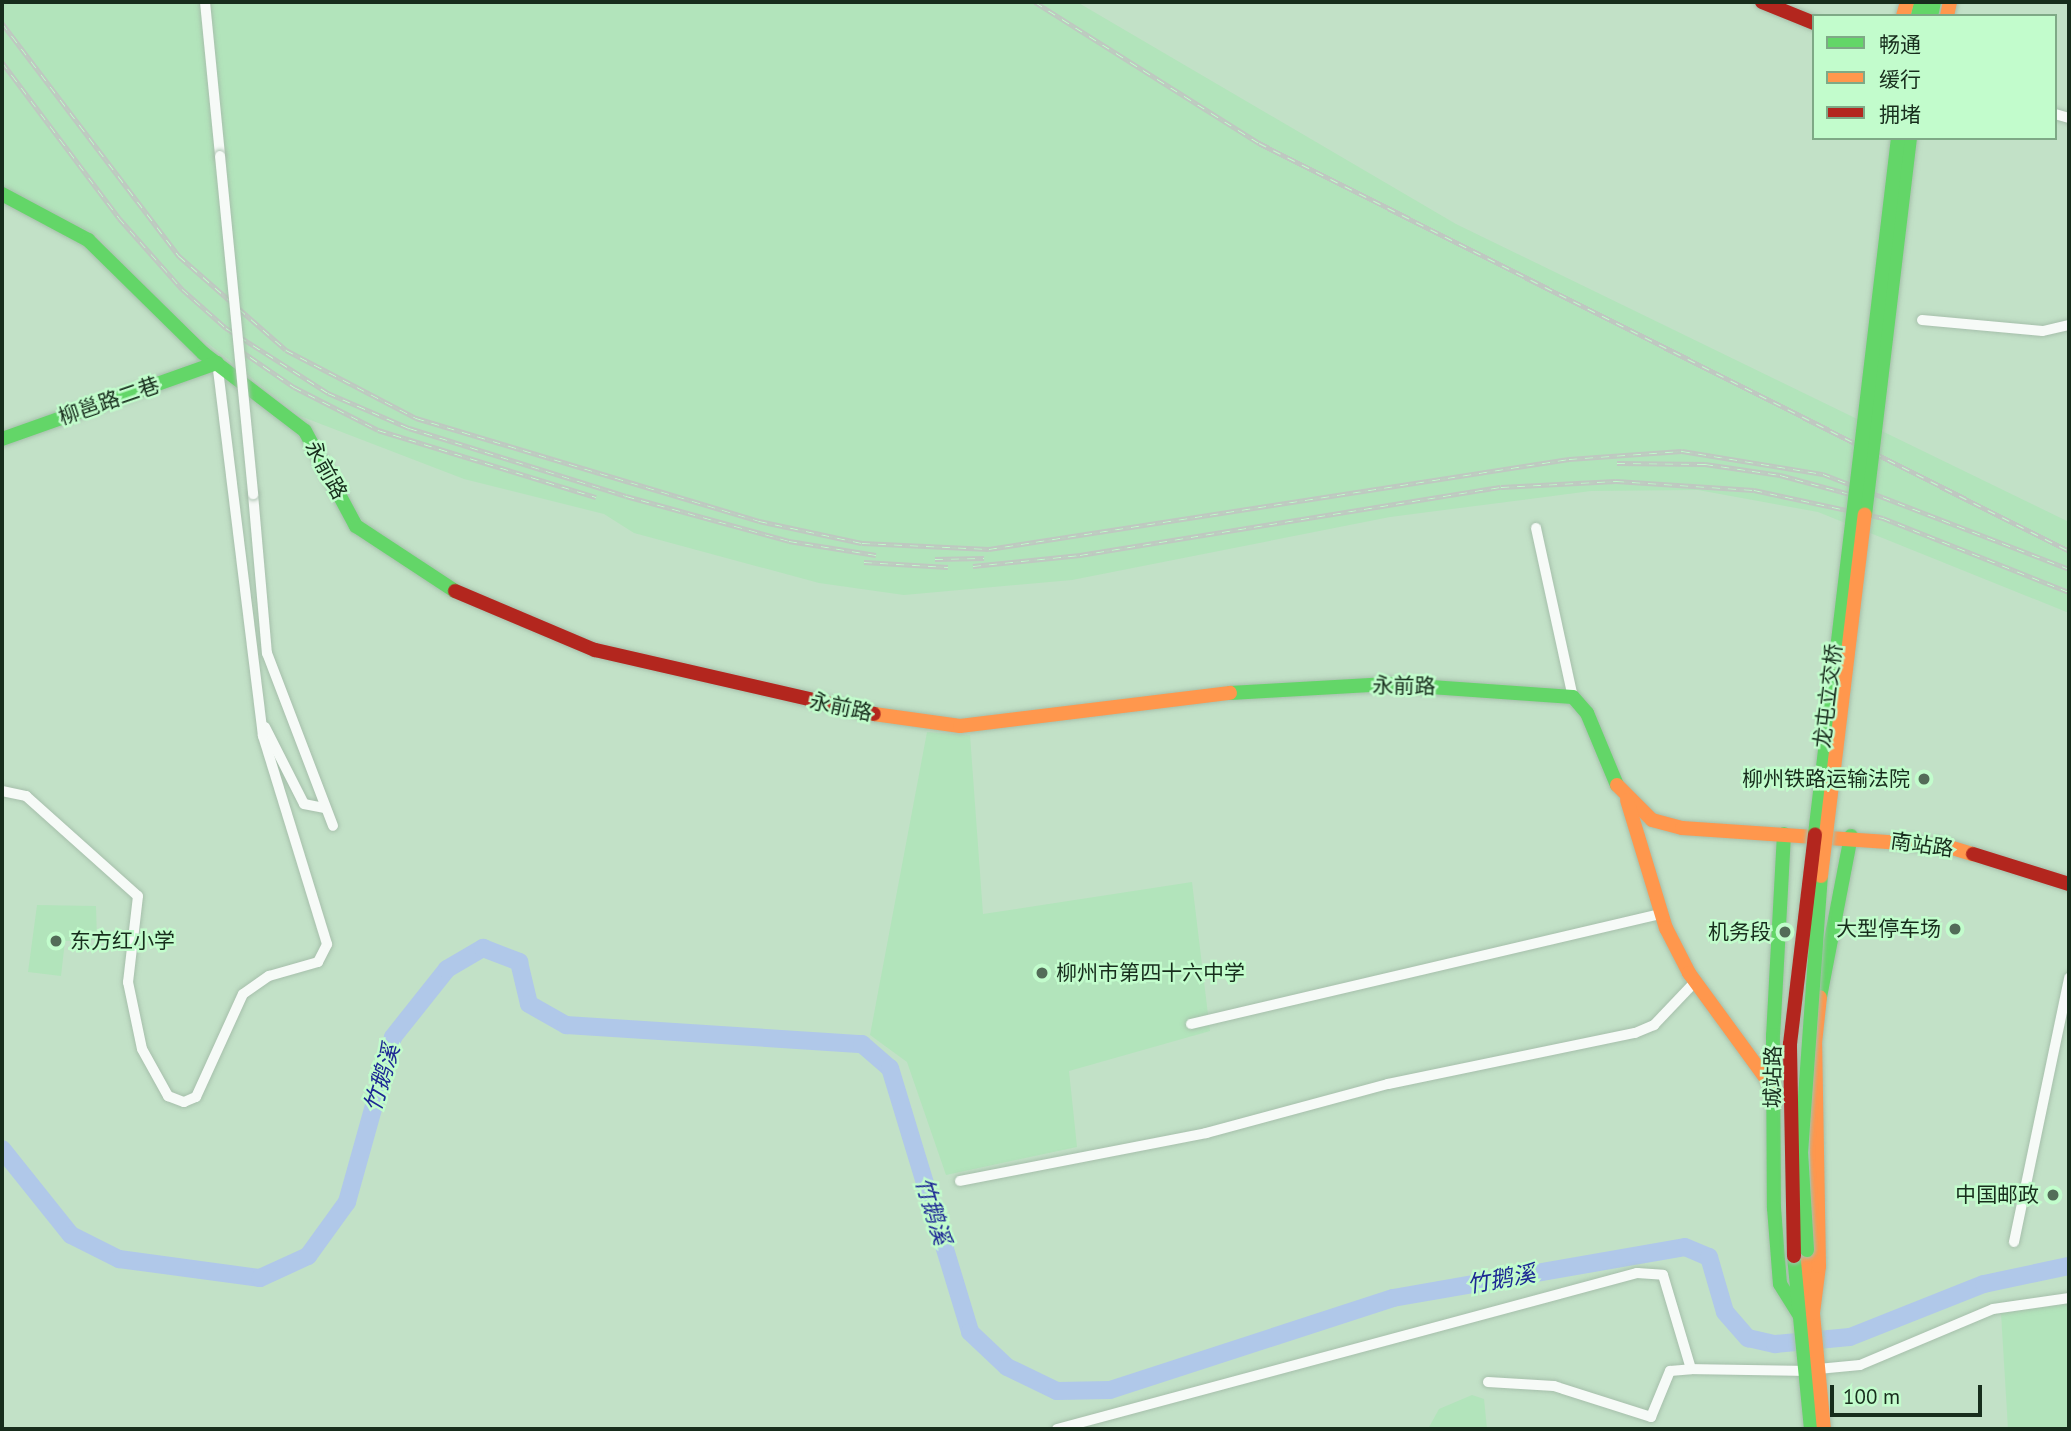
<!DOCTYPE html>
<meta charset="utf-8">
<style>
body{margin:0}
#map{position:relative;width:2071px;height:1431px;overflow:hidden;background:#c2e1c7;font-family:"PT Sans","Noto Sans SC",sans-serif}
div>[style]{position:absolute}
.built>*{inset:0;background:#b2e4bb}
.river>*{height:18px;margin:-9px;padding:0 9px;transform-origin:9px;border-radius:9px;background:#b0c8e9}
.roads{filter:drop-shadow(0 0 2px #a6bfab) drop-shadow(0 0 2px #a6bfab)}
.street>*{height:10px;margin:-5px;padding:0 5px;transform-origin:5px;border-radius:5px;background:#f6faf7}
.fast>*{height:14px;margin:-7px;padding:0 7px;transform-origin:7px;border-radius:7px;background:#63d668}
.slow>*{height:14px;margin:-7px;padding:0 7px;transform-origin:7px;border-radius:7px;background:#ff974d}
.jam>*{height:14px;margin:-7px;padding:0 7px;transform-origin:7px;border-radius:7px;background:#b3261e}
.rail>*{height:5px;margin-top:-2.5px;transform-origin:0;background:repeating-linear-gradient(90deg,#c2fccc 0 8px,#bfc8c1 0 16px);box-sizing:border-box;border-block:2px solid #bfc8c1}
.bridges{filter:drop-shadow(0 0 2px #a6bfab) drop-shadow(0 0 2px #a6bfab)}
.street-bridge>*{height:10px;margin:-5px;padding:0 5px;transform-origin:5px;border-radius:5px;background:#f6faf7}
.fast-bridge>*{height:14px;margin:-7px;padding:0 7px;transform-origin:7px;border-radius:7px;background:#63d668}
.slow-bridge>*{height:14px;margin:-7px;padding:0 7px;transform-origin:7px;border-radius:7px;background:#ff974d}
.jam-bridge>*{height:14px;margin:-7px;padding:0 7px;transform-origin:7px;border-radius:7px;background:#b3261e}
.dots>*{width:19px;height:19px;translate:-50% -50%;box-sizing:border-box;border:4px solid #c2fccc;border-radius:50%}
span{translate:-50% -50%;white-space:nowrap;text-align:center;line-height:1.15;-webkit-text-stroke:5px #c2fccc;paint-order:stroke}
.street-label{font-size:21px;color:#172d1c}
.poi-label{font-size:21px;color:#172d1c}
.right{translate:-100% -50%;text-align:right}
.left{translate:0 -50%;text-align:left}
.water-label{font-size:23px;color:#1d2894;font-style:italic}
.frame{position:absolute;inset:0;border:4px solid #172d1c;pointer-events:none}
.legend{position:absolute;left:1812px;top:14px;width:245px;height:126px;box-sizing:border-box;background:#c2fccc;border:2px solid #7ea986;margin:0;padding:9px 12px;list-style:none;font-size:21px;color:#172d1c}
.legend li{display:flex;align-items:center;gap:14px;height:35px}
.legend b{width:35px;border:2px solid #7ea986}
.scale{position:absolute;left:1830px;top:1385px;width:152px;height:32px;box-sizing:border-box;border:4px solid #172d1c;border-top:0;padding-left:9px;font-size:21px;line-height:24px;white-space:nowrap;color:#172d1c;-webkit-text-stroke:5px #c2fccc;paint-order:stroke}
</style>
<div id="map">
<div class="built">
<div style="clip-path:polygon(2px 2px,1077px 2px,1456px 224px,2069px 522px,2069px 613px,1818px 512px,1698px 490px,1591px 491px,1390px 517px,1072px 580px,904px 595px,819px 583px,634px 533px,604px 514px,464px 479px,300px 416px,139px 289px,98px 236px,2px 188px)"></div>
<div style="clip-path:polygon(927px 732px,970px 735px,983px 914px,1192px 882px,1210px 1031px,1069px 1071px,1077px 1147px,946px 1175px,907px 1062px,870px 1035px)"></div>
<div style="clip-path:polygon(37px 905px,96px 906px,97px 940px,65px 941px,61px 976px,28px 972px)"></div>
<div style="clip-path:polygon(2069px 1304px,2069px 1429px,2008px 1429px,2001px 1313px)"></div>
<div style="clip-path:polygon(1472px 1395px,1484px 1399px,1487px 1429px,1428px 1429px,1439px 1409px)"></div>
</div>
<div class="river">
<div style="left:2px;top:1149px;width:110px;rotate:51.3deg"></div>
<div style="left:71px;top:1235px;width:54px;rotate:26.6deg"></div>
<div style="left:119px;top:1259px;width:142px;rotate:7.7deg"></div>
<div style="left:260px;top:1278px;width:53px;rotate:-24.6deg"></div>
<div style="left:308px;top:1256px;width:67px;rotate:-54.2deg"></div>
<div style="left:347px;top:1202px;width:171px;rotate:-74.4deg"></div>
<div style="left:393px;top:1037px;width:87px;rotate:-51.5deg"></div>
<div style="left:447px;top:969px;width:42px;rotate:-30.3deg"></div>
<div style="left:483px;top:948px;width:39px;rotate:21deg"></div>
<div style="left:519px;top:962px;width:43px;rotate:76.6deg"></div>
<div style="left:529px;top:1004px;width:43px;rotate:29.6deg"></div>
<div style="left:566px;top:1025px;width:297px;rotate:3.7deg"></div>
<div style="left:862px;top:1044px;width:37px;rotate:41deg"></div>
<div style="left:890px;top:1068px;width:276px;rotate:73.1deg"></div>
<div style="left:970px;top:1332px;width:51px;rotate:43.4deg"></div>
<div style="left:1007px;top:1367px;width:55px;rotate:25.6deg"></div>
<div style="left:1057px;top:1391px;width:53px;rotate:-1.1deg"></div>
<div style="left:1110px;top:1390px;width:298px;rotate:-18deg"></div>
<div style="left:1393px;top:1298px;width:296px;rotate:-9.9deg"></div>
<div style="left:1685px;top:1247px;width:26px;rotate:23deg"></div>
<div style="left:1709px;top:1257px;width:57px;rotate:73.8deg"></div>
<div style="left:1725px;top:1312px;width:35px;rotate:49deg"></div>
<div style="left:1748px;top:1338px;width:28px;rotate:13deg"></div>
<div style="left:1775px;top:1344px;width:75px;rotate:-5.3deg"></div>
<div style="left:1850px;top:1337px;width:144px;rotate:-21.6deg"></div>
<div style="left:1984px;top:1284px;width:87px;rotate:-12deg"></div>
</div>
<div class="roads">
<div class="street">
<div style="left:205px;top:2px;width:155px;rotate:84.4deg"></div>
<div style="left:2055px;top:114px;width:15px;rotate:16deg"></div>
<div style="left:1922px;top:320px;width:121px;rotate:5.2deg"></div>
<div style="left:2043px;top:331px;width:27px;rotate:-13deg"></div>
<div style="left:253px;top:494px;width:160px;rotate:85deg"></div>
<div style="left:267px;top:653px;width:185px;rotate:69.1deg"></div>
<div style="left:1536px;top:528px;width:173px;rotate:77.7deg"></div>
<div style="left:265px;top:727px;width:86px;rotate:63.1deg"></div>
<div style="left:304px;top:804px;width:20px;rotate:11deg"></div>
<div style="left:2px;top:791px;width:25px;rotate:12deg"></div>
<div style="left:26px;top:796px;width:150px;rotate:41.8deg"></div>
<div style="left:138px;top:896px;width:87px;rotate:96.6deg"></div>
<div style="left:128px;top:982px;width:68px;rotate:78.2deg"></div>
<div style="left:142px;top:1049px;width:54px;rotate:61deg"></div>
<div style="left:168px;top:1096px;width:17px;rotate:21deg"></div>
<div style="left:184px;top:1102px;width:13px;rotate:-23deg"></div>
<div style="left:196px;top:1097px;width:113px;rotate:-65.5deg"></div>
<div style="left:243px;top:994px;width:32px;rotate:-35deg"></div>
<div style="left:269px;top:976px;width:51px;rotate:-15.9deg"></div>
<div style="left:318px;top:962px;width:20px;rotate:-63deg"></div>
<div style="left:327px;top:944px;width:218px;rotate:-107.1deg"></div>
<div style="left:263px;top:736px;width:376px;rotate:-97deg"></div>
<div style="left:1191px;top:1024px;width:483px;rotate:-13.2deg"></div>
<div style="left:960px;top:1181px;width:251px;rotate:-11deg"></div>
<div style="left:1206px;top:1133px;width:188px;rotate:-15.1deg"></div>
<div style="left:1388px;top:1084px;width:252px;rotate:-11.7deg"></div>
<div style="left:1635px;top:1033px;width:21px;rotate:-23deg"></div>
<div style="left:1654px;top:1025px;width:59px;rotate:-46.4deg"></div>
<div style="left:2014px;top:1242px;width:270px;rotate:-78.2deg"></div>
<div style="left:1818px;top:1369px;width:42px;rotate:-5.4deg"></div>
<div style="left:1860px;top:1365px;width:144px;rotate:-22.8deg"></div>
<div style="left:1993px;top:1309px;width:77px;rotate:-8.2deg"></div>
<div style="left:1488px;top:1382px;width:66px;rotate:3.5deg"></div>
<div style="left:1554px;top:1386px;width:102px;rotate:17.7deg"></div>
<div style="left:1651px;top:1417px;width:50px;rotate:-67.6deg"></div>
<div style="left:1670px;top:1371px;width:21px;rotate:-5deg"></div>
<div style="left:1057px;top:1429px;width:601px;rotate:-15.05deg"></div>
<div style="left:1637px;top:1273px;width:26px;rotate:4deg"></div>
<div style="left:1663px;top:1275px;width:98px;rotate:73.4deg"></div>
<div style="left:1691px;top:1369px;width:114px;rotate:1deg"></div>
</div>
<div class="fast">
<div style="left:1918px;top:16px;width:14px;rotate:-78deg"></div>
<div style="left:1931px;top:16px;width:14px;rotate:-78deg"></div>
<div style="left:2px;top:194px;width:98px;rotate:28.1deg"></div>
<div style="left:88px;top:240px;width:161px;rotate:44.5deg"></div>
<div style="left:203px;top:353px;width:128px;rotate:37.4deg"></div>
<div style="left:305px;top:431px;width:108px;rotate:61.8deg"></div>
<div style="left:356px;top:526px;width:118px;rotate:33.3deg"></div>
<div style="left:2px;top:439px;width:228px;rotate:-19.5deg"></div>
<div style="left:1230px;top:693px;width:158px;rotate:-3.3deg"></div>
<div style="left:1388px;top:684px;width:185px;rotate:4deg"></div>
<div style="left:1573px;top:697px;width:21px;rotate:49deg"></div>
<div style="left:1587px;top:713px;width:78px;rotate:67.4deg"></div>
<div style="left:1784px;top:834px;width:201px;rotate:93.1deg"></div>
<div style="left:1773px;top:1035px;width:173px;rotate:89.7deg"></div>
<div style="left:1774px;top:1208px;width:76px;rotate:85.5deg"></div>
<div style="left:1780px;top:1284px;width:36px;rotate:58deg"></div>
<div style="left:1820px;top:997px;width:164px;rotate:-79.1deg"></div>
<div style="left:1794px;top:1256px;width:174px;rotate:84.4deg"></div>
</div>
<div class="slow">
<div style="left:1903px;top:16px;width:15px;rotate:-74deg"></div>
<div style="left:1947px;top:16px;width:14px;rotate:-78deg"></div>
<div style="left:874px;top:714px;width:87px;rotate:7.9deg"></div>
<div style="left:960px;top:726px;width:272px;rotate:-7deg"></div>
<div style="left:1617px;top:785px;width:49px;rotate:45deg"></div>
<div style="left:1652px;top:820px;width:31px;rotate:15deg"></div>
<div style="left:1682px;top:828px;width:265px;rotate:3.9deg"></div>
<div style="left:1946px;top:846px;width:28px;rotate:17deg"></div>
<div style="left:1627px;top:800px;width:134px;rotate:73.1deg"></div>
<div style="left:1666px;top:928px;width:51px;rotate:62.9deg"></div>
<div style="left:1689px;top:973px;width:141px;rotate:53.9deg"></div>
<div style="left:1807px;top:1250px;width:180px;rotate:84.6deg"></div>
<div style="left:1813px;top:1313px;width:47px;rotate:-82.7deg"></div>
<div style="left:1819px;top:1266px;width:223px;rotate:-91deg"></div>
<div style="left:1815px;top:1043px;width:46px;rotate:-83.8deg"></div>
</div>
<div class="jam">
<div style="left:1762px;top:2px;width:56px;rotate:22deg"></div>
<div style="left:455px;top:591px;width:152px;rotate:22.9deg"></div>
<div style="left:595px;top:650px;width:286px;rotate:12.9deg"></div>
<div style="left:1973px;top:854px;width:101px;rotate:17.4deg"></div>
</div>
</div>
<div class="rail">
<div style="left:1035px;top:2px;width:265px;rotate:32.2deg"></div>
<div style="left:1259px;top:143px;width:907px;rotate:26.73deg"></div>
<div style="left:2px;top:23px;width:293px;rotate:52.8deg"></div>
<div style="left:179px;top:256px;width:142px;rotate:41.3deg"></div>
<div style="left:286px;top:350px;width:147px;rotate:27.6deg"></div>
<div style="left:416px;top:418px;width:358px;rotate:16.7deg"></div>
<div style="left:759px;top:521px;width:105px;rotate:12.1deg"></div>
<div style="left:862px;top:543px;width:127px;rotate:2.7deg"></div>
<div style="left:989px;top:549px;width:587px;rotate:-8.82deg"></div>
<div style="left:1569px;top:459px;width:113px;rotate:-4deg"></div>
<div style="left:1682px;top:451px;width:143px;rotate:9.3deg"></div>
<div style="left:1823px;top:474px;width:264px;rotate:21.1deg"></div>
<div style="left:2px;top:62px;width:195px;rotate:53.1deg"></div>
<div style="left:119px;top:218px;width:95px;rotate:48.4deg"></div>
<div style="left:182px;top:289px;width:59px;rotate:41.6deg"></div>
<div style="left:226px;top:328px;width:121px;rotate:32.5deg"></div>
<div style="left:328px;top:393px;width:88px;rotate:23.4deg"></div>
<div style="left:409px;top:428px;width:227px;rotate:17.4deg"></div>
<div style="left:626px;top:496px;width:169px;rotate:15.4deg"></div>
<div style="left:789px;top:541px;width:88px;rotate:9.1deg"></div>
<div style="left:237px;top:348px;width:69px;rotate:34.4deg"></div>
<div style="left:294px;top:387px;width:94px;rotate:27.1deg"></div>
<div style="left:378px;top:430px;width:228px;rotate:17.1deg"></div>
<div style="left:1617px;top:463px;width:88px;rotate:0.7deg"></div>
<div style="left:1705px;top:464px;width:76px;rotate:8.3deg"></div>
<div style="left:1780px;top:475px;width:95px;rotate:15.2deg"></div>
<div style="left:935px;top:559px;width:49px;rotate:-1.2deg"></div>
<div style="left:864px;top:562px;width:84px;rotate:3.4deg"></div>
<div style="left:973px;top:566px;width:108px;rotate:-5.9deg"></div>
<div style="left:1080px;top:555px;width:426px;rotate:-9.2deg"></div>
<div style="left:1501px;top:487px;width:115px;rotate:-3deg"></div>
<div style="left:1616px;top:481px;width:138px;rotate:3.7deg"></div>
<div style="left:1754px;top:490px;width:132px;rotate:12.2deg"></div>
<div style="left:1883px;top:518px;width:200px;rotate:21.7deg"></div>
</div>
<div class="bridges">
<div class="street-bridge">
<div style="left:220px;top:156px;width:340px;rotate:84.4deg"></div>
</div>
<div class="fast-bridge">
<div style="left:1865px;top:515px;width:380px;rotate:-83.2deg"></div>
<div style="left:1815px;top:834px;width:701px;rotate:-83.2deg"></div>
<div style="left:1807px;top:1250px;width:97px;rotate:-93.5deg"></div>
<div style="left:1801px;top:1153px;width:278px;rotate:-85.9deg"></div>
</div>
<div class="slow-bridge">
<div style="left:1821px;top:876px;width:364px;rotate:-83.1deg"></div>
</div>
<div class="jam-bridge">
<div style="left:1794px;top:1256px;width:212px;rotate:-91.1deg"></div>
<div style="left:1790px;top:1044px;width:211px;rotate:-83.2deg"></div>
</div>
</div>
<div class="dots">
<div style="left:1924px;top:779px;background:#536c58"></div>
<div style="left:1955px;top:929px;background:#536c58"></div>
<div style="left:1785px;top:932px;background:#536c58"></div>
<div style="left:56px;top:941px;background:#536c58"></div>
<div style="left:1042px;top:973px;background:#536c58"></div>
<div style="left:2053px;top:1195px;background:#536c58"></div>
</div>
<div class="street-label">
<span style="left:109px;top:401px;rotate:-19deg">柳邕路二巷</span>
<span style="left:326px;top:470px;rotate:61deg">永前路</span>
<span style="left:1404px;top:686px;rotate:1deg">永前路</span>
<span style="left:1828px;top:696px;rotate:-83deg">龙屯立交桥</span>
<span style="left:841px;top:707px;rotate:12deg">永前路</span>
<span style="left:1922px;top:845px;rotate:8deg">南站路</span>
<span style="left:1773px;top:1077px;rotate:-89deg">城站路</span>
</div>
<div class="poi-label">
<span class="right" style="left:1910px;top:779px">柳州铁路运输法院</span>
<span class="right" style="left:1941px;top:929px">大型停车场</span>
<span class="right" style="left:1771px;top:932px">机务段</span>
<span class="left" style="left:70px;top:941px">东方红小学</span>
<span class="left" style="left:1056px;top:973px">柳州市第四十六中学</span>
<span class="right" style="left:2039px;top:1195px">中国邮政</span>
</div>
<div class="water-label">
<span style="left:382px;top:1078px;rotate:-73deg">竹鹅溪</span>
<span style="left:933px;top:1211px;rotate:73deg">竹鹅溪</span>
<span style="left:1501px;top:1279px;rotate:-10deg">竹鹅溪</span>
</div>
<div class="frame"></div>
<ul class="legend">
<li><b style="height:9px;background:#63d668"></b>畅通</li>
<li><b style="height:9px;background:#ff974d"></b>缓行</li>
<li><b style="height:9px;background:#b3261e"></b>拥堵</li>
</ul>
<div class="scale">100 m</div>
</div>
